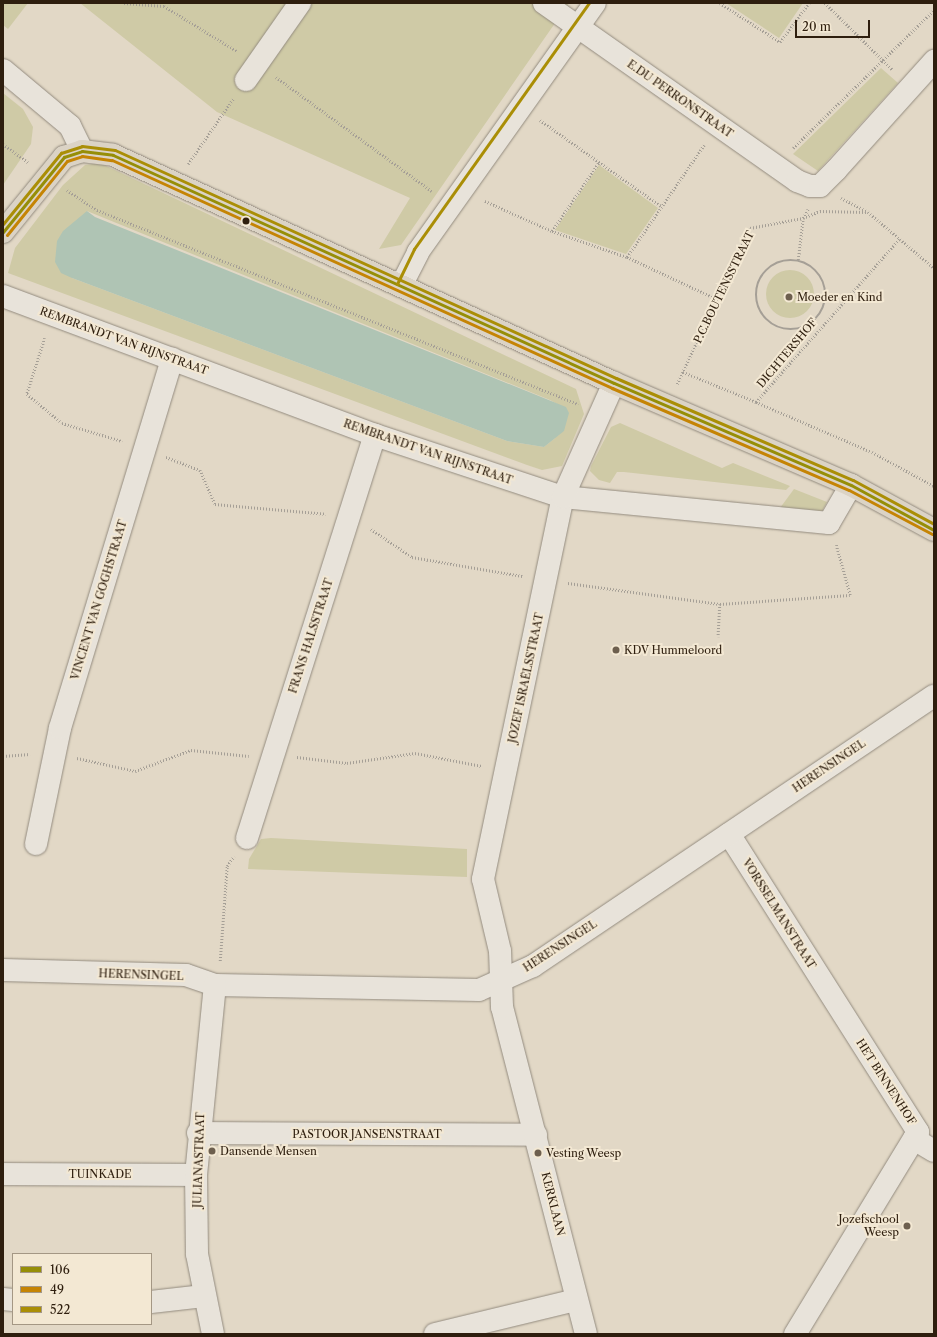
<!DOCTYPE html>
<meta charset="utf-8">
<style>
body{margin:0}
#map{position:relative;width:937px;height:1337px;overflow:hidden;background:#e2d8c6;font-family:"Libre Caslon Text",serif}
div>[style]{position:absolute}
.green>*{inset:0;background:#cfcaa6}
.round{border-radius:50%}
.water>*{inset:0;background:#afc4b4}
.path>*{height:2.5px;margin-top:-1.25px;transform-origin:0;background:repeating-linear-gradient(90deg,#a59f96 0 1px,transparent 0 3px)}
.path>.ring{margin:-1.25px;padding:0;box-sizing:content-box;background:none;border:2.5px solid #a59f96;border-radius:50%}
.roads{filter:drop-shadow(0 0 1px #938b7f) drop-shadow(0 0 1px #938b7f)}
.minor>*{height:22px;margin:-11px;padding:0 11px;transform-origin:11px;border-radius:11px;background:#e8e3da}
.major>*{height:22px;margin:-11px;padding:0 11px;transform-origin:11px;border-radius:11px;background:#dbd3c5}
.bus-1>*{height:3px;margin:-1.5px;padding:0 1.5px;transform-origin:1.5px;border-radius:1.5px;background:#968e07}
.bus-2>*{height:3px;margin:-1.5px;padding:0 1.5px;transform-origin:1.5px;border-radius:1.5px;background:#c58404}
.bus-3>*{height:3px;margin:-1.5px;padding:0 1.5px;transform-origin:1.5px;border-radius:1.5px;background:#aa8e06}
.dots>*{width:11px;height:11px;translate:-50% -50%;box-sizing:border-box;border:2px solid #f3e8d3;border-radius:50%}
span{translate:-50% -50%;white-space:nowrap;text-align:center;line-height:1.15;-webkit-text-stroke:4px #f3e8d3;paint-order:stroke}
.street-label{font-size:11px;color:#2e1e0e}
.poi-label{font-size:11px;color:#2e1e0e}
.left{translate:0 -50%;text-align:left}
.right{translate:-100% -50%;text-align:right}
.frame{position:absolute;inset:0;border:4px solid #2e1e0e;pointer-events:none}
.legend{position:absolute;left:12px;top:1253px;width:140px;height:72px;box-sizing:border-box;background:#f3e8d3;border:1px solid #a49784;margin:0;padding:5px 7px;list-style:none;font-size:12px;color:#2e1e0e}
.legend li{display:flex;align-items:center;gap:8px;height:20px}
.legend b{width:20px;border:1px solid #a49784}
.scale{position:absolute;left:795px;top:20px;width:75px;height:18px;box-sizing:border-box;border:2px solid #2e1e0e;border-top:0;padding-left:5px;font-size:12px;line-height:14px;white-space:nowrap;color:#2e1e0e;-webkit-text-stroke:3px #f3e8d3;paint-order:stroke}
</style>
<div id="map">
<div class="green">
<div style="clip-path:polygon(3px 3px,28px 3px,8px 29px,3px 25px)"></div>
<div style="clip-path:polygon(80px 3px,569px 3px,401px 245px,379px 249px,410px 198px,217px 112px)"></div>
<div style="clip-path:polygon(726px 3px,803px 3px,779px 38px)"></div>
<div style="clip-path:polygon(881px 68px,898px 83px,818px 171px,793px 154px)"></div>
<div style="clip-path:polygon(3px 93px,23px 109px,33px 127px,31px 144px,3px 185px)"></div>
<div style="clip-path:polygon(evenodd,100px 163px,576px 389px,584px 414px,562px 466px,542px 470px,527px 465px,8px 273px,15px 248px,63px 185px,85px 165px,100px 163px,87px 211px,550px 400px,557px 404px,555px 438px,544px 447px,507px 441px,72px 278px,87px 211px)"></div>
<div style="clip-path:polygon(599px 165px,658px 208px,626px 254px,555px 230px)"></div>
<div class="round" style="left:766px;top:270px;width:48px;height:48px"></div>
<div style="clip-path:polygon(620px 423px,722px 468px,733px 463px,790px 486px,786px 490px,624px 472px,617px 472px,610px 483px,599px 480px,590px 471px,591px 466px,611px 427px)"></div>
<div style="clip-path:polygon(794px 489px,827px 502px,821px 513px,780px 508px)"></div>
<div style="clip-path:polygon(271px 838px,467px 849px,467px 877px,248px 869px,249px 859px,261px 839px)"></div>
</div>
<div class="water">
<div style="clip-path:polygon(87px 211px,95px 217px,566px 407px,569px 413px,564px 431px,544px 447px,507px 441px,72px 278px,61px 273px,55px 262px,57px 241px,63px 231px)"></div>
</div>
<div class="path">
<div style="left:124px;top:3px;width:40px;rotate:4.3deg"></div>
<div style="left:164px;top:6px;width:86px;rotate:31.7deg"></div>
<div style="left:720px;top:3px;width:72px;rotate:33deg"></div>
<div style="left:780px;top:42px;width:49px;rotate:-53.4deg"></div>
<div style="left:825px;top:3px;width:95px;rotate:44.6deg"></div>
<div style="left:276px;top:77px;width:193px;rotate:36.2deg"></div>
<div style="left:540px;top:120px;width:148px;rotate:35.4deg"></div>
<div style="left:3px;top:144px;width:31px;rotate:36deg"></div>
<div style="left:793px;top:148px;width:197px;rotate:-44.4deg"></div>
<div style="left:188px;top:164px;width:79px;rotate:-55.3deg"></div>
<div style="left:67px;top:190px;width:36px;rotate:34deg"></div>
<div style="left:97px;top:210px;width:519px;rotate:21.97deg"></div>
<div style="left:841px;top:198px;width:30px;rotate:27deg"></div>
<div style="left:868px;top:212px;width:87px;rotate:40.3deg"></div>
<div style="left:485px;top:201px;width:73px;rotate:24.1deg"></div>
<div style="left:552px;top:231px;width:79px;rotate:19.1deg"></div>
<div style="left:627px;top:257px;width:99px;rotate:25deg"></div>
<div style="left:552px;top:231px;width:83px;rotate:-55.7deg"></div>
<div style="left:627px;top:257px;width:136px;rotate:-55.5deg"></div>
<div style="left:798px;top:260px;width:42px;rotate:-83.2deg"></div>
<div style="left:803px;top:218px;width:18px;rotate:-22deg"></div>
<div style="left:820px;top:211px;width:47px;rotate:1.2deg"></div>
<div class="ring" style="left:756px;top:260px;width:67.5px;height:67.5px"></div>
<div style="left:45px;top:338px;width:59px;rotate:107.8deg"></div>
<div style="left:27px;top:394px;width:45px;rotate:39.6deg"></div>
<div style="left:62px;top:423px;width:63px;rotate:16.7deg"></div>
<div style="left:683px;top:372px;width:79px;rotate:22.3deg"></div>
<div style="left:756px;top:402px;width:217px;rotate:-48.7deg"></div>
<div style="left:677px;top:384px;width:172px;rotate:-64.9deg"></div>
<div style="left:750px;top:228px;width:54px;rotate:-10.7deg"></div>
<div style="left:803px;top:218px;width:10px;rotate:-61deg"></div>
<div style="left:756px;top:402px;width:126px;rotate:23.3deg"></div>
<div style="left:872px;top:452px;width:71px;rotate:28.7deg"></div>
<div style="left:166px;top:457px;width:36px;rotate:21deg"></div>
<div style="left:200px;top:470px;width:37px;rotate:66deg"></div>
<div style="left:215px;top:504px;width:111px;rotate:5.1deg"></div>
<div style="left:371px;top:529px;width:50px;rotate:34.3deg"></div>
<div style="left:412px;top:557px;width:112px;rotate:9.8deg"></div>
<div style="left:568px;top:583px;width:153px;rotate:7.9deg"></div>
<div style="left:720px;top:604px;width:33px;rotate:93deg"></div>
<div style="left:720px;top:604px;width:130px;rotate:-4deg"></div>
<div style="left:850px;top:595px;width:52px;rotate:-105.6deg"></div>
<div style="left:3px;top:756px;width:27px;rotate:-4deg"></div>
<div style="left:297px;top:757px;width:50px;rotate:6.8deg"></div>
<div style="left:347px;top:763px;width:69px;rotate:-8.4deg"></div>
<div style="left:415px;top:753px;width:68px;rotate:11deg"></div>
<div style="left:77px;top:758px;width:59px;rotate:12.6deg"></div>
<div style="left:135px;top:771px;width:60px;rotate:-20.6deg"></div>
<div style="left:191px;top:750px;width:58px;rotate:5.9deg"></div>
<div style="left:220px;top:961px;width:95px;rotate:-85.8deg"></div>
<div style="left:227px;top:866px;width:12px;rotate:-55deg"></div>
</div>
<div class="roads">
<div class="minor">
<div style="left:544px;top:3px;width:309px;rotate:35.1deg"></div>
<div style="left:797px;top:181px;width:14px;rotate:21deg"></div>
<div style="left:810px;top:186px;width:10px"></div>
<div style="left:820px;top:186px;width:23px;rotate:-45deg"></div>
<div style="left:836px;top:170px;width:147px;rotate:-48deg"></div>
<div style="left:3px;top:70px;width:87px;rotate:39.9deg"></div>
<div style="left:70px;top:126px;width:28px;rotate:64deg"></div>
<div style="left:246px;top:80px;width:94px;rotate:-55deg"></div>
<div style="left:401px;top:286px;width:38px;rotate:-63deg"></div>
<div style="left:418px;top:252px;width:305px;rotate:-54.6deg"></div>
<div style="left:3px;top:296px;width:397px;rotate:20.5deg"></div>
<div style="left:375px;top:435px;width:198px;rotate:18.3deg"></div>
<div style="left:563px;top:497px;width:267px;rotate:5.6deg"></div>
<div style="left:829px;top:523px;width:44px;rotate:-59.9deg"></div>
<div style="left:729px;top:834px;width:353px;rotate:57.6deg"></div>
<div style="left:918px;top:1132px;width:237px;rotate:121.3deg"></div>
<div style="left:247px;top:838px;width:423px;rotate:-72.4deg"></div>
<div style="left:36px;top:844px;width:118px;rotate:-78.3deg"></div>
<div style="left:60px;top:728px;width:386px;rotate:-73.1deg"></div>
<div style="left:3px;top:970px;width:183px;rotate:1.6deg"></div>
<div style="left:186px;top:975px;width:31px;rotate:19deg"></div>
<div style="left:215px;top:985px;width:264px;rotate:1.1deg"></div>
<div style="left:479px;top:990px;width:59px;rotate:-24deg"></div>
<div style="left:533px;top:966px;width:483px;rotate:-34deg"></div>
<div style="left:198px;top:1133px;width:338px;rotate:0.3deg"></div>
<div style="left:914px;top:1139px;width:23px;rotate:31deg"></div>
<div style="left:3px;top:1174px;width:193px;rotate:0.3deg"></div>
<div style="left:3px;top:1299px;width:10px;rotate:6deg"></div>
<div style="left:151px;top:1302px;width:53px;rotate:-6.5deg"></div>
<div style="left:213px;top:1334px;width:82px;rotate:-101.3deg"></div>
<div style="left:197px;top:1254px;width:79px;rotate:-90.7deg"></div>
<div style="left:196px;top:1175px;width:191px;rotate:-84.3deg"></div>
<div style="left:435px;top:1334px;width:145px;rotate:-13.6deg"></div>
<div style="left:586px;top:1334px;width:338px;rotate:-104.4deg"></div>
<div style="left:502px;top:1007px;width:56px;rotate:-92deg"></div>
<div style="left:500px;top:951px;width:74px;rotate:-103.3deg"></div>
<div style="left:483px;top:879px;width:390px;rotate:-78.2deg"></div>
<div style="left:563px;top:497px;width:125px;rotate:-65.9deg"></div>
</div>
<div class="major">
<div style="left:3px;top:232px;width:97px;rotate:-50.9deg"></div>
<div style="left:64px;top:157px;width:19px;rotate:-18deg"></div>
<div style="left:82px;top:151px;width:31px;rotate:7deg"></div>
<div style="left:113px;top:155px;width:550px;rotate:24.47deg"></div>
<div style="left:614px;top:383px;width:258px;rotate:23.3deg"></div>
<div style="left:851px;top:485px;width:94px;rotate:28.5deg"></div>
</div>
</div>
<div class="bus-1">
<div style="left:3px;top:232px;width:97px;rotate:-50.9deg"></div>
<div style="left:64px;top:157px;width:19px;rotate:-18deg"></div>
<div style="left:82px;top:151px;width:31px;rotate:7deg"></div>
<div style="left:113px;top:155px;width:550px;rotate:24.47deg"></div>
<div style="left:614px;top:383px;width:258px;rotate:23.3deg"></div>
<div style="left:851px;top:485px;width:94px;rotate:28.5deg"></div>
</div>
<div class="bus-2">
<div style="left:7px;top:235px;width:95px;rotate:-51deg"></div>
<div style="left:67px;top:161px;width:16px;rotate:-18deg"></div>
<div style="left:82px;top:156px;width:30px;rotate:8deg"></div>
<div style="left:112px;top:160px;width:550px;rotate:24.51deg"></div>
<div style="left:612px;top:388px;width:258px;rotate:23.3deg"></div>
<div style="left:849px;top:490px;width:94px;rotate:27.9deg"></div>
</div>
<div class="bus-3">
<div style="left:3px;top:224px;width:92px;rotate:-50.8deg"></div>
<div style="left:61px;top:153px;width:22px;rotate:-18deg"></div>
<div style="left:82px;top:146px;width:33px;rotate:7deg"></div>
<div style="left:115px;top:150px;width:550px;rotate:24.47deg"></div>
<div style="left:616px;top:378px;width:258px;rotate:23.3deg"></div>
<div style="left:853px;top:480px;width:92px;rotate:28.5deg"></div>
<div style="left:397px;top:284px;width:39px;rotate:-64deg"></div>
<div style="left:414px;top:249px;width:302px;rotate:-54.6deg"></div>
</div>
<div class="dots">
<div style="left:246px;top:221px;background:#2e1e0e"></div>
<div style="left:789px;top:297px;background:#6d5f4e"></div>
<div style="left:616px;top:650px;background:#6d5f4e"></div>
<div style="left:212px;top:1151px;background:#6d5f4e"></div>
<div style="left:538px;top:1153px;background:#6d5f4e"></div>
<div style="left:907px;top:1226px;background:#6d5f4e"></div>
</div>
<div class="street-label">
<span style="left:680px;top:99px;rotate:35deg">E.DU PERRONSTRAAT</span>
<span style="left:724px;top:287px;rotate:-64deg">P.C.BOUTENSSTRAAT</span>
<span style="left:124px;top:341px;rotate:20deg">REMBRANDT VAN RIJNSTRAAT</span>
<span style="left:787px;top:353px;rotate:-50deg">DICHTERSHOF</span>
<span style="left:428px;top:452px;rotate:19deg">REMBRANDT VAN RIJNSTRAAT</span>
<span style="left:99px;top:600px;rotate:-73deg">VINCENT VAN GOGHSTRAAT</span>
<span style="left:311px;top:636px;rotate:-72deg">FRANS HALSSTRAAT</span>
<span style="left:526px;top:678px;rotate:-78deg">JOZEF ISRAËLSSTRAAT</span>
<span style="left:829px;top:766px;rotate:-34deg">HERENSINGEL</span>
<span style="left:779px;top:914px;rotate:58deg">VORSSELMANSTRAAT</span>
<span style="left:560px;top:946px;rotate:-33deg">HERENSINGEL</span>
<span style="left:141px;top:975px;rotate:2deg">HERENSINGEL</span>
<span style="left:886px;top:1082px;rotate:57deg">HET BINNENHOF</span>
<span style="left:367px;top:1134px">PASTOOR JANSENSTRAAT</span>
<span style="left:199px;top:1160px;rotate:-88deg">JULIANASTRAAT</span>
<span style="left:100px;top:1174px">TUINKADE</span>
<span style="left:553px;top:1204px;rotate:76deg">KERKLAAN</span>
</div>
<div class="poi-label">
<span class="left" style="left:797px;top:297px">Moeder en Kind</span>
<span class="left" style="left:624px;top:650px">KDV Hummeloord</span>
<span class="left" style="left:220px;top:1151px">Dansende Mensen</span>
<span class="left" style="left:546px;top:1153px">Vesting Weesp</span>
<span class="right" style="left:899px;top:1226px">Jozefschool<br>Weesp</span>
</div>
<div class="frame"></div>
<ul class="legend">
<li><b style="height:5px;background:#968e07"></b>106</li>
<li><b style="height:5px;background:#c58404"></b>49</li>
<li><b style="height:5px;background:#aa8e06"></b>522</li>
</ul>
<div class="scale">20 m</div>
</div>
